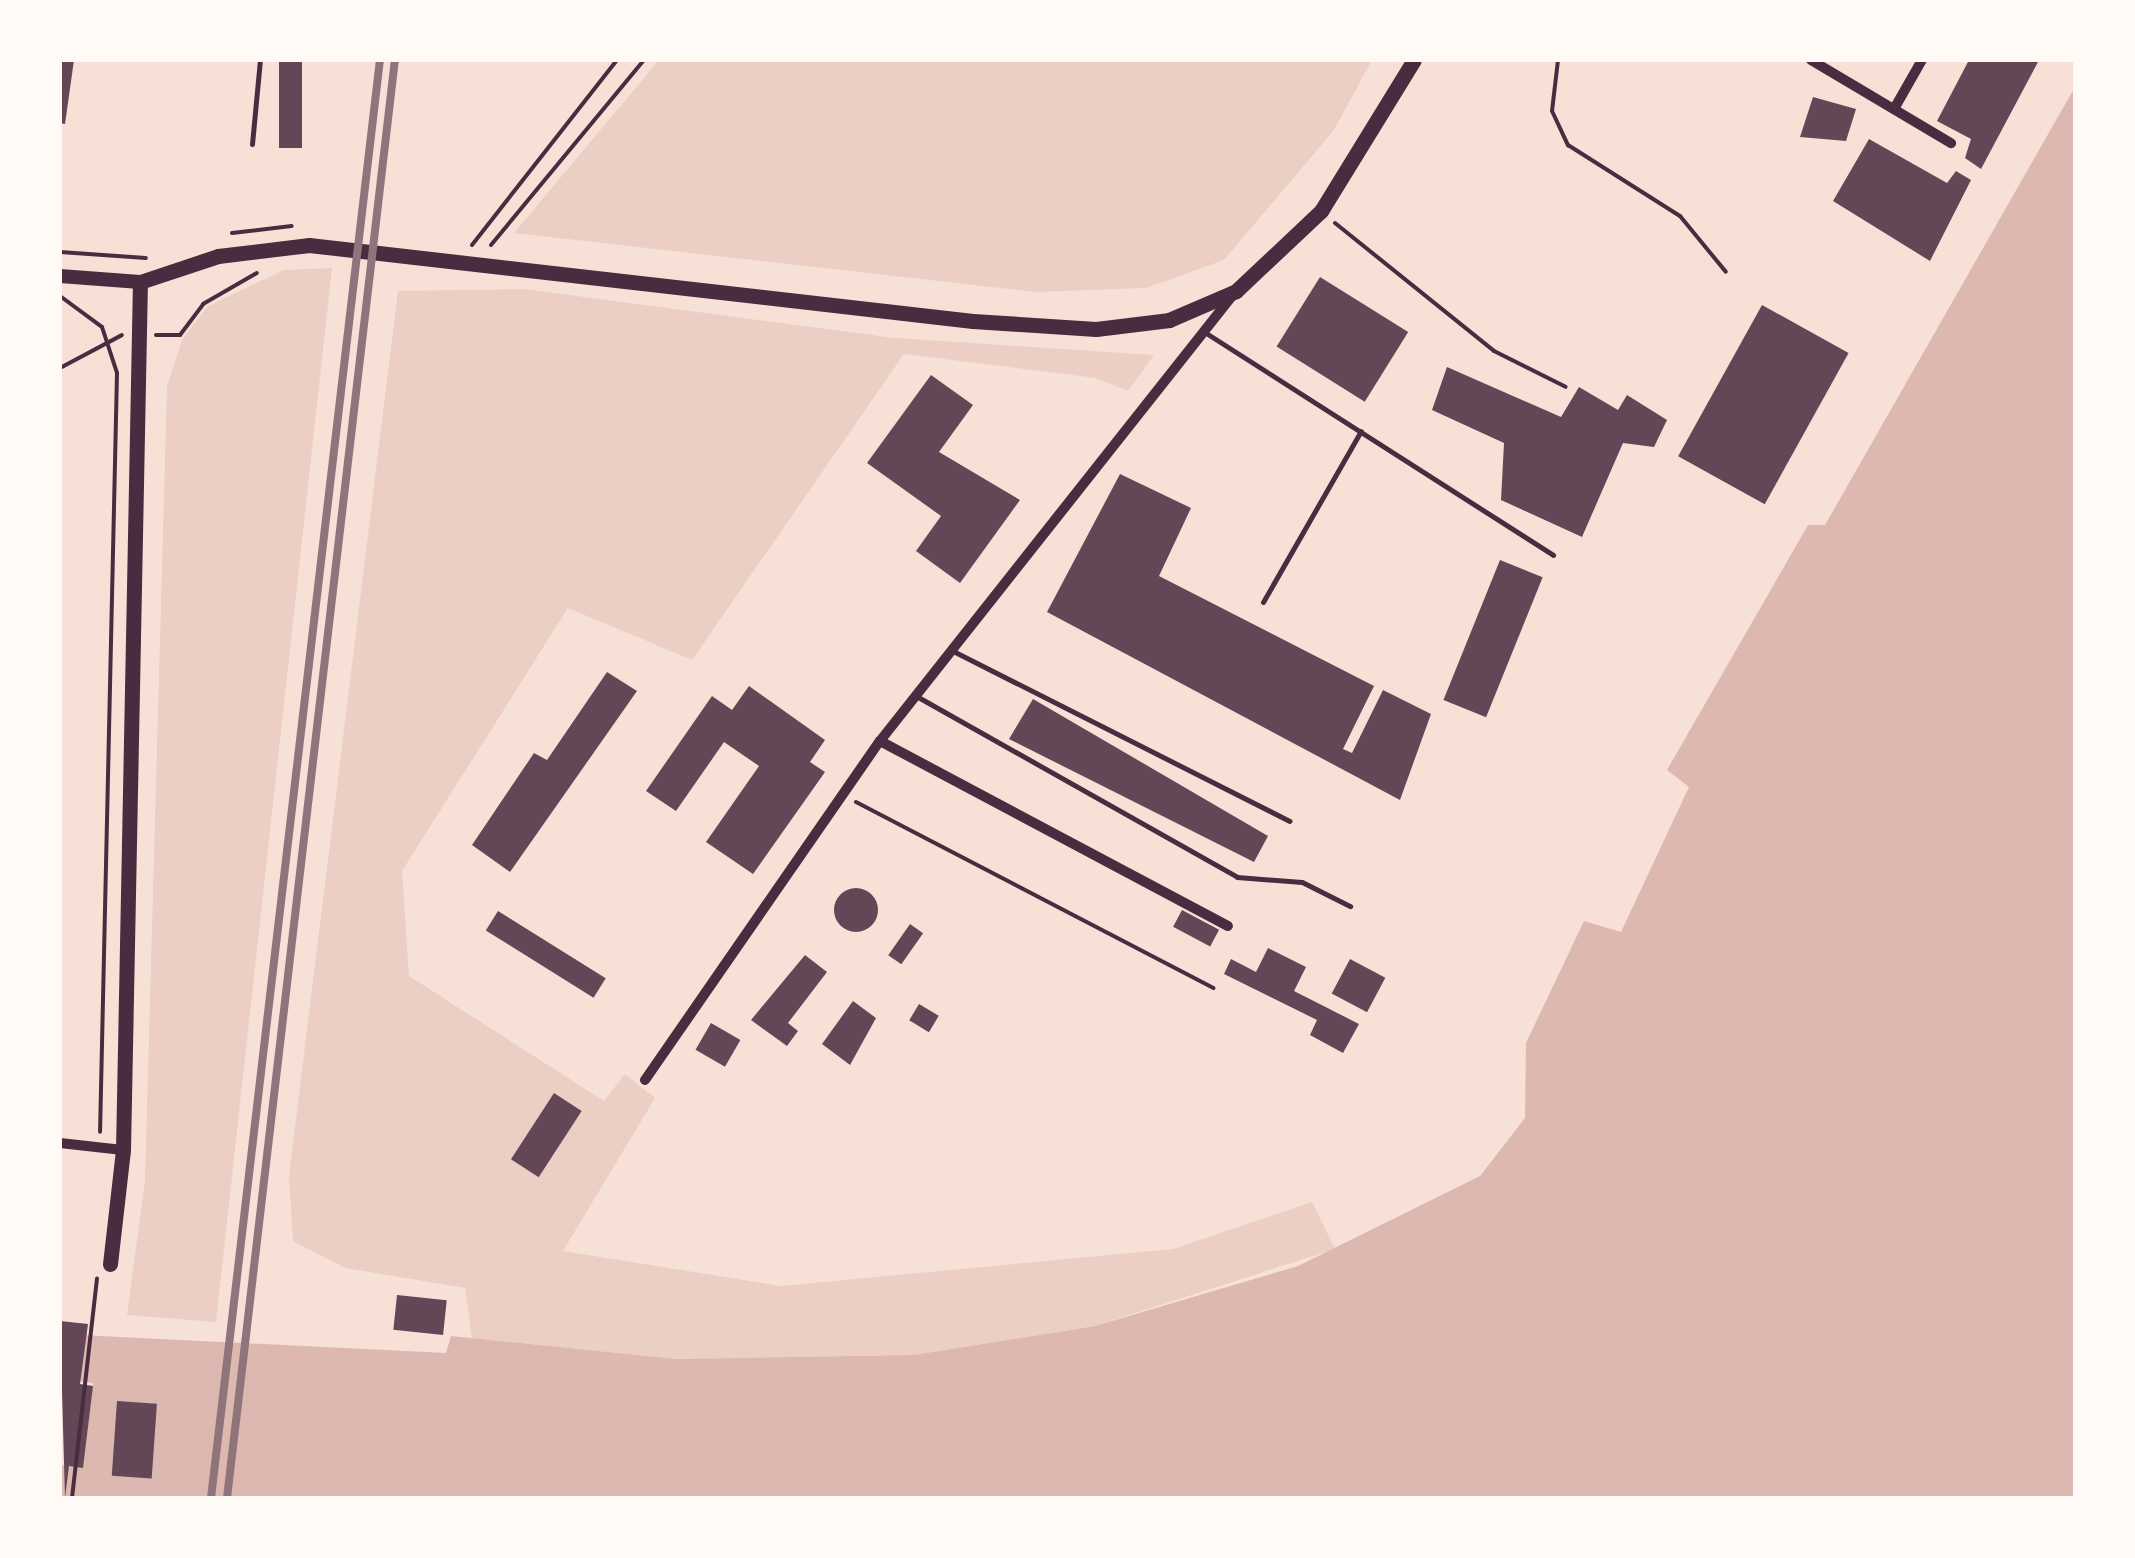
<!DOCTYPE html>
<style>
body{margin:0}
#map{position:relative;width:2135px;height:1558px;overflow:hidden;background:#f7e1d7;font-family:Manrope,sans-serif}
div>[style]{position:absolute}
.green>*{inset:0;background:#ebcfc5}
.water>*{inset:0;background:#dcb8b0}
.building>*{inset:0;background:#644757;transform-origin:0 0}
.round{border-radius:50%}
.path>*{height:4px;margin:-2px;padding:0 2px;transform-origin:2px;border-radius:2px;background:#4a2c40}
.service>*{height:5px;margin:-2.5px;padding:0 2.5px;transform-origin:2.5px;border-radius:2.5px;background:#4a2c40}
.minor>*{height:10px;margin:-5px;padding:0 5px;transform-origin:5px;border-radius:5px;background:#4a2c40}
.tertiary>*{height:14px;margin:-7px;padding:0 7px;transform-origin:7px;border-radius:7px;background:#4a2c40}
.secondary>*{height:15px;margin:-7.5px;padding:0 7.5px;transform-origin:7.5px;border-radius:7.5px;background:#4a2c40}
.rail>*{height:8px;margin:-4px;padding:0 4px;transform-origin:4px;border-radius:4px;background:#8f747c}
span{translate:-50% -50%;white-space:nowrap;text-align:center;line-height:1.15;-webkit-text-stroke:8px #fffaf5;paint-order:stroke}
.frame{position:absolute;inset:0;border:62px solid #fffaf5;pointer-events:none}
</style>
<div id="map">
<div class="green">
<div style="clip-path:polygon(659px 60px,1372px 60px,1334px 130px,1224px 260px,1146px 288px,1036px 292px,514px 233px)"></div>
<div style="clip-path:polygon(332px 268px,216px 1322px,127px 1315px,145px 1180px,167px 386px,182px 340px,208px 306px,284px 270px)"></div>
<div style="clip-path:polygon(524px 289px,895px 338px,1154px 355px,1128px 391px,1096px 378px,904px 354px,692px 660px,568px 608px,402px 871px,409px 976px,604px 1101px,625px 1074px,655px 1098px,563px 1251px,781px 1286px,1173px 1249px,1312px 1202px,1335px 1249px,1095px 1326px,914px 1355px,677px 1359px,472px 1338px,465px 1288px,345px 1268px,293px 1241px,289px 1176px,398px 291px)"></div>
</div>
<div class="water">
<div style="clip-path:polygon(2075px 87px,2075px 1498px,60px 1498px,60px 1465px,83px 1467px,93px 1383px,60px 1379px,60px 1334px,446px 1353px,451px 1336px,677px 1359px,914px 1355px,1095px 1326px,1298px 1266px,1480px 1176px,1525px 1118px,1526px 1043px,1584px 921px,1621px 932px,1689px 787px,1667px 770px,1808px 525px,1825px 525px)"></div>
</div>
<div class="building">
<div style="clip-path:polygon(60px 60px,74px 60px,65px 124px,60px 123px)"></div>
<div style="left:279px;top:60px;width:23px;height:88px"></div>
<div style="clip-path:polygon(1969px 60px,2039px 60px,1981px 169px,1965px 158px,1971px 139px,1937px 121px)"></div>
<div style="clip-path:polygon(1813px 97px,1856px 109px,1846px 141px,1800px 137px)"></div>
<div style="clip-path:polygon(1869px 139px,1947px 183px,1956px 171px,1971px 180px,1930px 261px,1833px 201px)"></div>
<div style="left:1320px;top:277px;width:104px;height:82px;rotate:32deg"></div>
<div style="left:1762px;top:305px;width:99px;height:173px;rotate:29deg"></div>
<div style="clip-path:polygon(1447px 367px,1561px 417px,1579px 387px,1618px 410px,1627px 395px,1667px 420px,1654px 447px,1623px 443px,1582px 537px,1501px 500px,1504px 443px,1432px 410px)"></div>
<div style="clip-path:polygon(931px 375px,973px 405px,939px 452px,1020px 500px,960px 583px,916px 551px,941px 516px,867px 463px)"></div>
<div style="clip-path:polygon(1120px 474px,1191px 508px,1159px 576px,1374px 686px,1343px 749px,1352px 753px,1383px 690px,1431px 714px,1400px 800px,1047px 612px)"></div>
<div style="left:1500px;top:560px;width:46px;height:151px;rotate:22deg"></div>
<div style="clip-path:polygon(607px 672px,637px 691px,510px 872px,472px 845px,534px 753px,547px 760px)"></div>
<div style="clip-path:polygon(749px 686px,825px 740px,810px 762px,825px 772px,753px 874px,706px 842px,759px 766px,724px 742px,676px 811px,646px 791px,712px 696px,732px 710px)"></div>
<div style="clip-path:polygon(1033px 699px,1268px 836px,1254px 862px,1009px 739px)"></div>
<div class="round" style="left:834px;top:888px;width:44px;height:44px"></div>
<div style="left:1182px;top:910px;width:42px;height:19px;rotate:28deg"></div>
<div style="left:498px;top:911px;width:127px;height:23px;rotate:32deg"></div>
<div style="left:910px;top:924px;width:16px;height:38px;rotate:35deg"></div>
<div style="clip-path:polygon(1268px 948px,1306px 967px,1294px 991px,1359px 1024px,1343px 1053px,1310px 1035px,1317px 1020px,1224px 974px,1231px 959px,1256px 972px)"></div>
<div style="clip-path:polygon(805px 955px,827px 972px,788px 1023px,798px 1031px,787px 1046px,751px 1020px)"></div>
<div style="left:1350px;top:959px;width:40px;height:39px;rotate:28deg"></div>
<div style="clip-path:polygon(853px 1001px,876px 1018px,850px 1065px,822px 1044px)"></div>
<div style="left:919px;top:1004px;width:23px;height:19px;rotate:31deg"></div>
<div style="left:711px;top:1023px;width:34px;height:31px;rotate:30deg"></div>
<div style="left:554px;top:1093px;width:33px;height:79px;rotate:33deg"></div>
<div style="left:397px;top:1295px;width:50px;height:35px;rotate:6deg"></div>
<div style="clip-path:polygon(60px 1321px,88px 1324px,80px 1384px,93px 1386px,83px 1468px,69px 1466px,65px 1498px)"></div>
<div style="left:117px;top:1401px;width:40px;height:75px;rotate:4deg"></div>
</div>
<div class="path">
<div style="left:1558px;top:60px;width:51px;rotate:96.7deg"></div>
<div style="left:1552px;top:111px;width:38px;rotate:65deg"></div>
<div style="left:1568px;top:145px;width:133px;rotate:32.4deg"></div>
<div style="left:1680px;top:216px;width:72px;rotate:50.6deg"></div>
<div style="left:1335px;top:223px;width:204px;rotate:38.8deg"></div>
<div style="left:1494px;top:351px;width:80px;rotate:26.6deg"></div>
<div style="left:232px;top:233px;width:60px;rotate:-6.7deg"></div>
<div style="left:472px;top:245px;width:235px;rotate:-51.9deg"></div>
<div style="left:491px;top:245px;width:240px;rotate:-50.4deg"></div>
<div style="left:60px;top:252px;width:86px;rotate:4deg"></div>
<div style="left:60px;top:296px;width:52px;rotate:36.4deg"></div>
<div style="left:102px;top:327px;width:48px;rotate:71.9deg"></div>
<div style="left:117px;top:373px;width:759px;rotate:91.28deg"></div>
<div style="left:156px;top:335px;width:24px"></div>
<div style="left:180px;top:335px;width:39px;rotate:-53deg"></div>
<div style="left:203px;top:304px;width:62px;rotate:-29.9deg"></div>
<div style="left:60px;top:368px;width:70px;rotate:-28deg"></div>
<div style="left:856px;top:802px;width:403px;rotate:27.5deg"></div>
<div style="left:72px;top:1498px;width:221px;rotate:-83.5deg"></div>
</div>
<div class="service">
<div style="left:252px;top:144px;width:84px;rotate:-84.6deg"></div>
<div style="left:1206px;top:333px;width:412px;rotate:32.6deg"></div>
<div style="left:1263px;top:602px;width:197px;rotate:-60.2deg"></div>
<div style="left:953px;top:651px;width:377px;rotate:26.8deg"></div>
<div style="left:918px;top:697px;width:366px;rotate:29.4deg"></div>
<div style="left:1237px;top:877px;width:65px;rotate:4.4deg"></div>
<div style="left:1302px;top:882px;width:54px;rotate:26.6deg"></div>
</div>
<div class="minor">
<div style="left:1811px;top:60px;width:163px;rotate:30.7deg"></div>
<div style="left:1894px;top:109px;width:56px;rotate:-60.3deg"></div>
<div style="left:880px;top:741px;width:394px;rotate:28deg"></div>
<div style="left:645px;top:1080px;width:412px;rotate:-55.3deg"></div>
<div style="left:880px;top:741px;width:567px;rotate:-51.66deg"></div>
<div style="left:60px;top:1143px;width:63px;rotate:6.3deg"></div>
</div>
<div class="tertiary">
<div style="left:60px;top:276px;width:80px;rotate:4.3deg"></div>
</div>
<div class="secondary">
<div style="left:110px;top:1264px;width:115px;rotate:-83.5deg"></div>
<div style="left:123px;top:1150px;width:868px;rotate:-88.88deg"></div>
<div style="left:140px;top:282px;width:82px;rotate:-18.4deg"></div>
<div style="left:218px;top:256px;width:92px;rotate:-6.9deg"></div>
<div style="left:309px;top:245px;width:668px;rotate:6.53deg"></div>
<div style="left:973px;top:321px;width:123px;rotate:3.7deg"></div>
<div style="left:1096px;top:329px;width:74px;rotate:-7deg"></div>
<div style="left:1169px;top:320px;width:73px;rotate:-23.4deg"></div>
<div style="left:1236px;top:291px;width:117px;rotate:-43.3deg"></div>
<div style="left:1321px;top:211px;width:177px;rotate:-58.4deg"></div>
</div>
<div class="rail">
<div style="left:211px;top:1498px;width:1448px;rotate:-83.3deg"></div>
<div style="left:227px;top:1498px;width:1448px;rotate:-83.34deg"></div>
</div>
<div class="frame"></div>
</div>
